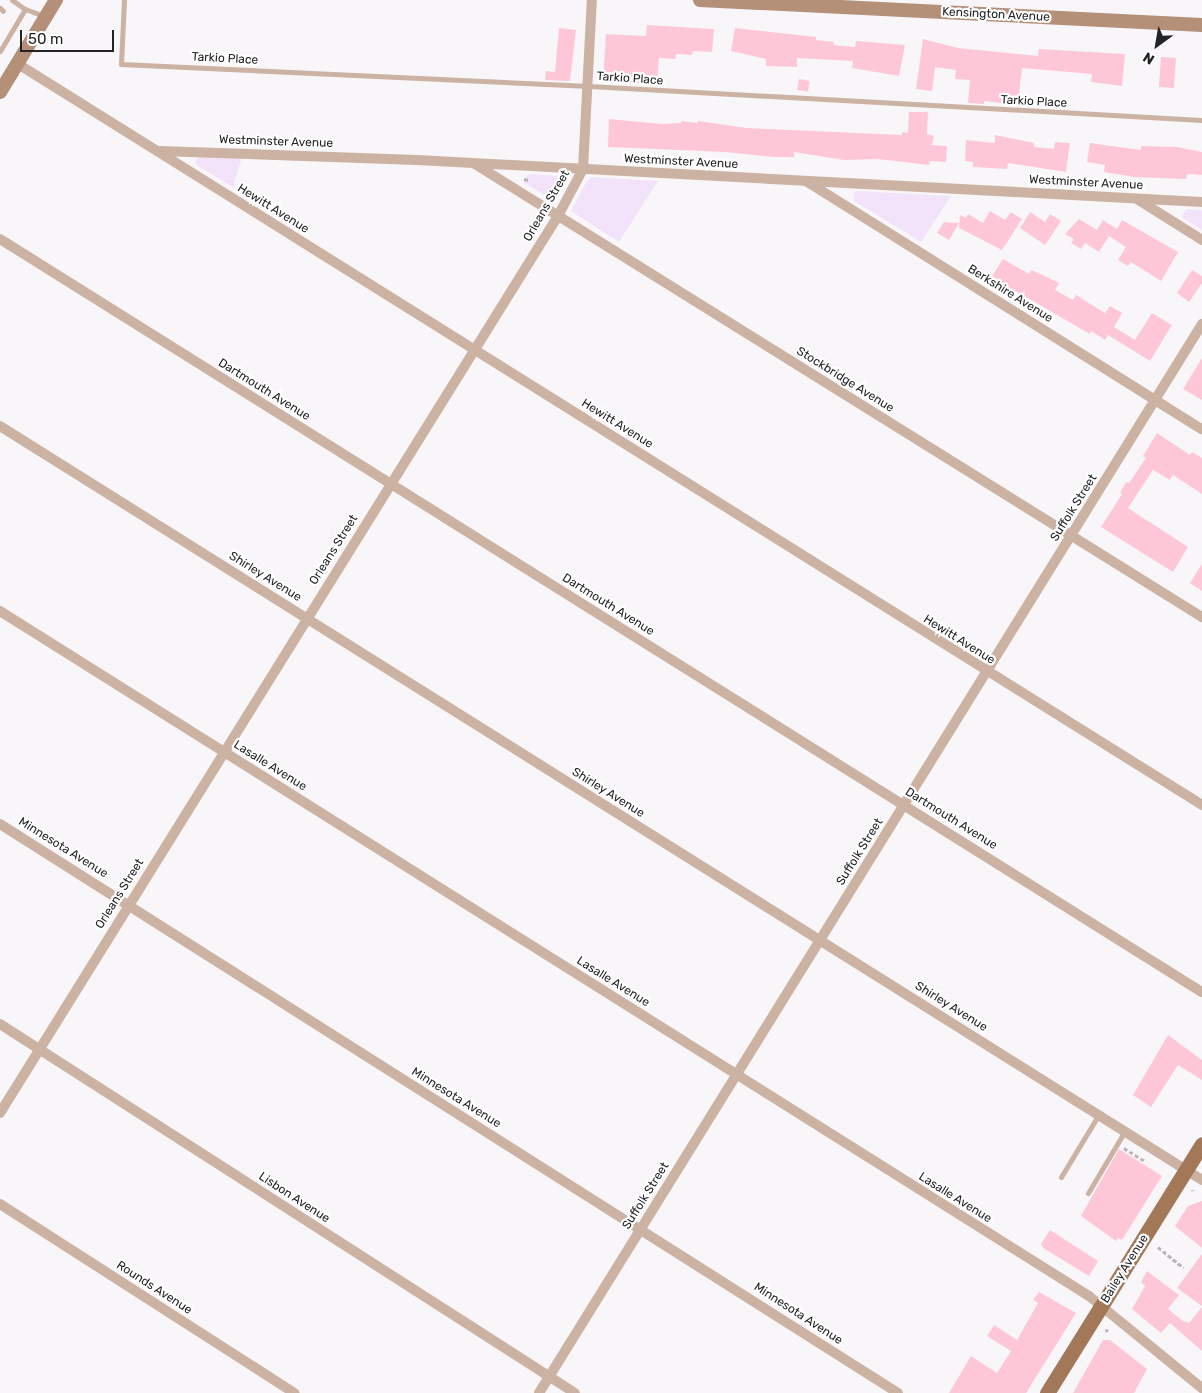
<!DOCTYPE html>
<style>
body{margin:0}
#map{position:relative;width:1202px;height:1393px;overflow:hidden;background:#f9f6fa;font-family:Rubik,sans-serif}
div>[style]{position:absolute}
.green>*{inset:0;background:#f3e3fa}
.building>*{inset:0;background:#fec7d8;transform-origin:0 0}
.path>*{height:2.5px;margin-top:-1.25px;transform-origin:0;background:repeating-linear-gradient(90deg,#b8b5b9 0 4px,transparent 0 6.5px)}
.lane>*{height:5px;margin:-2.5px;padding:0 2.5px;transform-origin:2.5px;border-radius:2.5px;background:#cbb2a2}
.street>*{height:10px;margin:-5px;padding:0 5px;transform-origin:5px;border-radius:5px;background:#cbb2a2}
.secondary>*{height:14px;margin:-7px;padding:0 7px;transform-origin:7px;border-radius:7px;background:#b49078}
.primary>*{height:15px;margin:-7.5px;padding:0 7.5px;transform-origin:7.5px;border-radius:7.5px;background:#a27859}
span{translate:-50% -50%;white-space:nowrap;text-align:center;line-height:1.15;-webkit-text-stroke:4.5px #fff;paint-order:stroke}
.street-label{font-size:12px;color:#232224}
.north{position:absolute;left:1132px;top:20px;width:50px;height:50px;-webkit-text-stroke:4px #fff;paint-order:stroke;rotate:212deg;font-size:14px;font-weight:700;line-height:20px;text-align:center;color:#232224}
.north::after{content:'';display:block;margin:auto;width:18px;height:22px;background:#232224;clip-path:polygon(50% 0,100% 100%,50% 72%,0 100%)}
.scale{position:absolute;left:20px;top:30px;width:94px;height:22px;box-sizing:border-box;border:2px solid #232224;border-top:0;padding-left:6px;font-size:15px;line-height:18px;white-space:nowrap;color:#232224;-webkit-text-stroke:4px #fff;paint-order:stroke}
</style>
<div id="map">
<div class="green">
<div style="clip-path:polygon(198px 157px,242px 157px,233px 187px,198px 166px,195px 162px)"></div>
<div style="clip-path:polygon(529px 174px,560px 176px,565px 184px,553px 200px,523px 182px)"></div>
<div style="clip-path:polygon(592px 177px,658px 181px,619px 242px,571px 211px,587px 181px)"></div>
<div style="clip-path:polygon(858px 191px,951px 196px,921px 242px,854px 201px,854px 192px)"></div>
<div style="clip-path:polygon(1187px 209px,1202px 210px,1202px 230px,1183px 218px,1182px 215px)"></div>
</div>
<div class="building">
<div style="clip-path:polygon(647px 25px,714px 29px,712px 52px,693px 51px,692px 55px,676px 54px,675px 59px,659px 58px,657px 84px,603px 82px,606px 34px,646px 36px)"></div>
<div style="clip-path:polygon(559px 28px,576px 30px,570px 81px,545px 80px,546px 71px,555px 72px)"></div>
<div style="clip-path:polygon(735px 28px,816px 37px,816px 40px,834px 42px,833px 45px,855px 47px,856px 41px,905px 45px,899px 76px,852px 68px,853px 61px,797px 58px,797px 67px,766px 66px,766px 59px,731px 51px)"></div>
<div style="clip-path:polygon(923px 39px,958px 48px,1038px 56px,1039px 49px,1125px 54px,1122px 86px,1091px 82px,1092px 74px,1022px 68px,1018px 105px,984px 101px,984px 104px,968px 103px,970px 80px,955px 79px,956px 70px,935px 67px,932px 91px,916px 89px)"></div>
<div style="left:1161px;top:57px;width:15px;height:30px;rotate:4deg"></div>
<div style="left:799px;top:79px;width:11px;height:11px;rotate:10deg"></div>
<div style="clip-path:polygon(909px 112px,928px 112px,927px 134px,934px 136px,932px 145px,947px 146px,946px 162px,930px 161px,929px 165px,878px 159px,844px 160px,794px 152px,794px 157px,775px 157px,725px 152px,608px 147px,609px 119px,662px 124px,681px 123px,681px 121px,697px 123px,698px 121px,747px 128px,902px 135px,902px 132px,908px 133px)"></div>
<div style="clip-path:polygon(995px 135px,1034px 143px,1034px 147px,1054px 149px,1055px 142px,1070px 143px,1066px 172px,1008px 163px,1007px 169px,973px 167px,973px 162px,965px 161px,966px 140px,995px 143px)"></div>
<div style="clip-path:polygon(1090px 143px,1141px 150px,1141px 146px,1177px 147px,1202px 152px,1202px 175px,1187px 174px,1186px 179px,1134px 177px,1104px 172px,1105px 165px,1087px 162px)"></div>
<div style="clip-path:polygon(990px 211px,1005px 220px,1011px 212px,1022px 219px,1002px 250px,959px 228px,960px 215px,966px 218px,968px 214px,983px 223px)"></div>
<div style="clip-path:polygon(1030px 212px,1045px 222px,1050px 214px,1061px 221px,1045px 245px,1020px 228px)"></div>
<div style="clip-path:polygon(1079px 219px,1097px 230px,1103px 220px,1117px 229px,1122px 220px,1178px 252px,1161px 281px,1131px 262px,1128px 266px,1118px 260px,1126px 247px,1109px 236px,1099px 252px,1085px 243px,1081px 249px,1071px 243px,1074px 239px,1065px 234px)"></div>
<div style="clip-path:polygon(944px 222px,959px 223px,949px 240px,937px 233px)"></div>
<div style="clip-path:polygon(1003px 259px,1029px 274px,1031px 270px,1047px 277px,1059px 283px,1055px 290px,1073px 300px,1076px 295px,1105px 313px,1110px 306px,1122px 313px,1114px 327px,1135px 340px,1152px 313px,1172px 325px,1150px 361px,1108px 335px,1105px 340px,1091px 331px,1090px 334px,1005px 285px,992px 276px)"></div>
<div style="clip-path:polygon(1192px 270px,1202px 276px,1202px 283px,1189px 302px,1177px 293px)"></div>
<div style="clip-path:polygon(1202px 358px,1202px 400px,1183px 389px)"></div>
<div style="clip-path:polygon(1157px 433px,1190px 455px,1192px 452px,1202px 458px,1202px 494px,1173px 475px,1170px 480px,1153px 470px,1128px 508px,1188px 547px,1173px 572px,1101px 527px,1122px 494px,1120px 493px,1126px 482px,1129px 483px,1146px 458px,1143px 456px)"></div>
<div style="clip-path:polygon(1202px 564px,1202px 591px,1190px 583px)"></div>
<div style="clip-path:polygon(1168px 1035px,1202px 1060px,1202px 1080px,1178px 1065px,1151px 1107px,1133px 1095px)"></div>
<div style="clip-path:polygon(1119px 1149px,1162px 1176px,1122px 1240px,1118px 1238px,1116px 1241px,1081px 1216px)"></div>
<div style="clip-path:polygon(1202px 1201px,1202px 1248px,1175px 1226px,1188px 1206px)"></div>
<div style="clip-path:polygon(1050px 1230px,1098px 1261px,1089px 1276px,1043px 1248px,1041px 1244px)"></div>
<div style="clip-path:polygon(1202px 1254px,1202px 1306px,1177px 1288px)"></div>
<div style="clip-path:polygon(1147px 1271px,1179px 1295px,1168px 1309px,1183px 1321px,1189px 1323px,1202px 1307px,1202px 1351px,1170px 1323px,1161px 1333px,1132px 1309px,1145px 1286px,1141px 1282px)"></div>
<div style="clip-path:polygon(1039px 1292px,1076px 1313px,1026px 1393px,949px 1393px,971px 1356px,997px 1373px,1011px 1351px,987px 1336px,994px 1325px,1017px 1340px,1038px 1303px,1033px 1300px)"></div>
<div style="clip-path:polygon(1103px 1340px,1110px 1340px,1147px 1369px,1134px 1393px,1073px 1393px)"></div>
</div>
<div class="path">
<div style="left:524px;top:179px;width:5px;rotate:11deg"></div>
<div style="left:1124px;top:1148px;width:26px;rotate:32deg"></div>
<div style="left:1193px;top:1190px;width:1px;rotate:90deg"></div>
<div style="left:1158px;top:1247px;width:33px;rotate:39deg"></div>
<div style="left:1107px;top:1329px;width:3px;rotate:90deg"></div>
</div>
<div class="lane">
<div style="left:12px;top:0;width:16px;rotate:35deg"></div>
<div style="left:124px;top:0;width:64px;rotate:92.7deg"></div>
<div style="left:121px;top:64px;width:469px;rotate:2.7deg"></div>
<div style="left:589px;top:86px;width:614px;rotate:3.17deg"></div>
<div style="left:0;top:8px;width:4px;rotate:45deg"></div>
<div style="left:0;top:51px;width:49px;rotate:-59.2deg"></div>
<div style="left:25px;top:9px;width:20px;rotate:20deg"></div>
<div style="left:1061px;top:1177px;width:74px;rotate:-58.9deg"></div>
<div style="left:1088px;top:1193px;width:72px;rotate:-59.2deg"></div>
</div>
<div class="street">
<div style="left:18px;top:64px;width:1397px;rotate:32.04deg"></div>
<div style="left:160px;top:151px;width:257px;rotate:2deg"></div>
<div style="left:417px;top:160px;width:786px;rotate:3.06deg"></div>
<div style="left:475px;top:164px;width:857px;rotate:31.93deg"></div>
<div style="left:806px;top:181px;width:467px;rotate:32.1deg"></div>
<div style="left:1137px;top:199px;width:77px;rotate:32.2deg"></div>
<div style="left:0;top:239px;width:1418px;rotate:32.07deg"></div>
<div style="left:0;top:426px;width:1419px;rotate:32.1deg"></div>
<div style="left:0;top:611px;width:1287px;rotate:32.17deg"></div>
<div style="left:1089px;top:1296px;width:146px;rotate:39.2deg"></div>
<div style="left:0;top:824px;width:1063px;rotate:32.36deg"></div>
<div style="left:0;top:1024px;width:683px;rotate:32.69deg"></div>
<div style="left:0;top:1113px;width:1056px;rotate:-58.12deg"></div>
<div style="left:558px;top:216px;width:53px;rotate:-62deg"></div>
<div style="left:583px;top:169px;width:169px;rotate:-87deg"></div>
<div style="left:0;top:1204px;width:350px;rotate:32.7deg"></div>
<div style="left:539px;top:1393px;width:1258px;rotate:-58.19deg"></div>
</div>
<div class="secondary">
<div style="left:700px;top:0;width:503px;rotate:2.85deg"></div>
<div style="left:0;top:92px;width:108px;rotate:-58.7deg"></div>
</div>
<div class="primary">
<div style="left:1047px;top:1393px;width:293px;rotate:-58.1deg"></div>
</div>
<div class="street-label">
<span style="left:996px;top:15px;rotate:3deg">Kensington Avenue</span>
<span style="left:225px;top:59px;rotate:3deg">Tarkio Place</span>
<span style="left:630px;top:79px;rotate:4deg">Tarkio Place</span>
<span style="left:1034px;top:102px;rotate:3deg">Tarkio Place</span>
<span style="left:276px;top:142px;rotate:2deg">Westminster Avenue</span>
<span style="left:681px;top:162px;rotate:3deg">Westminster Avenue</span>
<span style="left:1086px;top:183px;rotate:3deg">Westminster Avenue</span>
<span style="left:547px;top:206px;rotate:-60deg">Orleans Street</span>
<span style="left:273px;top:209px;rotate:32deg">Hewitt Avenue</span>
<span style="left:1010px;top:294px;rotate:32deg">Berkshire Avenue</span>
<span style="left:845px;top:380px;rotate:32deg">Stockbridge Avenue</span>
<span style="left:264px;top:390px;rotate:32deg">Dartmouth Avenue</span>
<span style="left:617px;top:424px;rotate:32deg">Hewitt Avenue</span>
<span style="left:1074px;top:508px;rotate:-58deg">Suffolk Street</span>
<span style="left:334px;top:550px;rotate:-58deg">Orleans Street</span>
<span style="left:265px;top:577px;rotate:32deg">Shirley Avenue</span>
<span style="left:608px;top:605px;rotate:32deg">Dartmouth Avenue</span>
<span style="left:959px;top:640px;rotate:32deg">Hewitt Avenue</span>
<span style="left:270px;top:766px;rotate:32deg">Lasalle Avenue</span>
<span style="left:608px;top:793px;rotate:32deg">Shirley Avenue</span>
<span style="left:951px;top:819px;rotate:32deg">Dartmouth Avenue</span>
<span style="left:63px;top:848px;rotate:32deg">Minnesota Avenue</span>
<span style="left:860px;top:852px;rotate:-58deg">Suffolk Street</span>
<span style="left:120px;top:894px;rotate:-58deg">Orleans Street</span>
<span style="left:613px;top:982px;rotate:32deg">Lasalle Avenue</span>
<span style="left:951px;top:1007px;rotate:32deg">Shirley Avenue</span>
<span style="left:456px;top:1098px;rotate:32deg">Minnesota Avenue</span>
<span style="left:646px;top:1196px;rotate:-58deg">Suffolk Street</span>
<span style="left:294px;top:1198px;rotate:33deg">Lisbon Avenue</span>
<span style="left:955px;top:1198px;rotate:32deg">Lasalle Avenue</span>
<span style="left:1125px;top:1269px;rotate:-58deg">Bailey Avenue</span>
<span style="left:154px;top:1288px;rotate:33deg">Rounds Avenue</span>
<span style="left:798px;top:1314px;rotate:33deg">Minnesota Avenue</span>
</div>
<div class="north">N</div>
<div class="scale">50 m</div>
</div>
